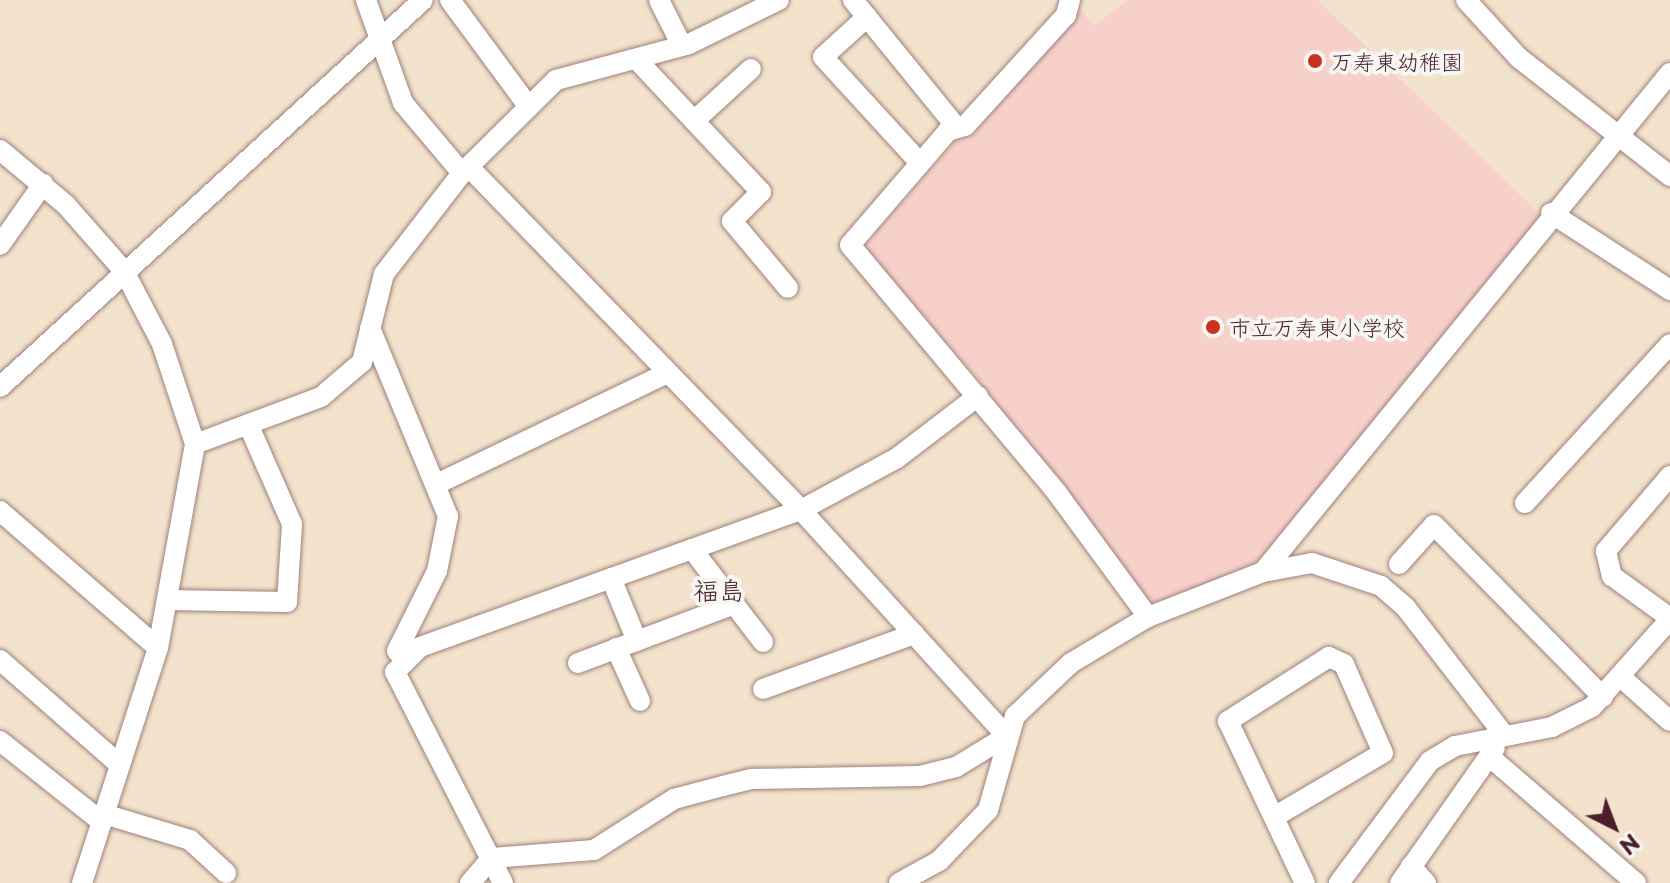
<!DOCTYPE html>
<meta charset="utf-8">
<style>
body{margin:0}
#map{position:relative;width:1670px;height:883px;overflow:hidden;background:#f3e3cc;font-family:"Playpen Sans","Klee One",sans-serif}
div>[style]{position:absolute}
.built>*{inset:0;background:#f7d0ca}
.roads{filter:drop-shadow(0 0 2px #9e817c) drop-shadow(0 0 2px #9e817c)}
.street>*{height:20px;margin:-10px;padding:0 10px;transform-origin:10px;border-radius:10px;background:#fff}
.dots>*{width:22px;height:22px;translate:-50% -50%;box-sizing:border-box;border:4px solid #f6f6f2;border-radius:50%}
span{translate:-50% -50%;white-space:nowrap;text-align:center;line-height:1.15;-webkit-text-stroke:8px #f6f6f2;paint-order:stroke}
.poi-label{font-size:22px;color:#4a1f2b}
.left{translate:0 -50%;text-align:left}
.quarter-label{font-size:26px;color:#4a1f2b}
.north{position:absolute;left:1574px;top:787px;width:80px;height:80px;-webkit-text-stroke:6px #f6f6f2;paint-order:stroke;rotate:138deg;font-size:22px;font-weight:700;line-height:32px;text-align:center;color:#4a1f2b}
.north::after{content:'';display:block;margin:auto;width:28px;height:36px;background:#4a1f2b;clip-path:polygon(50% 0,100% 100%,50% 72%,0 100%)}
</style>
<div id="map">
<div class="built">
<div style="clip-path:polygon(1128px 0,1318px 0,1543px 217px,1257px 564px,1149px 605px,978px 379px,868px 251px,868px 242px,959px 138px,971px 138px,1081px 11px,1095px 25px)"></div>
</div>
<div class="roads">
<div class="street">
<div style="left:366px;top:0;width:109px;rotate:70.2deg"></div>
<div style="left:403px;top:103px;width:92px;rotate:49.9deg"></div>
<div style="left:450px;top:0;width:133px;rotate:53.6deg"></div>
<div style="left:659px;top:0;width:51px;rotate:63.4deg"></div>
<div style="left:853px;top:0;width:165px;rotate:50.9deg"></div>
<div style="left:1070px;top:0;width:16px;rotate:105deg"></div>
<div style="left:1066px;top:15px;width:150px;rotate:132.3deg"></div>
<div style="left:965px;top:126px;width:18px;rotate:164deg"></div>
<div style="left:948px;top:131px;width:150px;rotate:130.7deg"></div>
<div style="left:850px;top:245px;width:323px;rotate:50.1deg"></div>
<div style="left:1057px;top:493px;width:154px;rotate:53.7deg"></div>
<div style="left:1466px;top:0;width:79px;rotate:47.6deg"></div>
<div style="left:1519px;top:58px;width:192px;rotate:38deg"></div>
<div style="left:867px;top:17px;width:59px;rotate:137.7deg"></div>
<div style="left:823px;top:57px;width:144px;rotate:47.5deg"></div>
<div style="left:637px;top:60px;width:181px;rotate:46.8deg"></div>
<div style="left:761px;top:192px;width:41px;rotate:135deg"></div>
<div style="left:732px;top:221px;width:87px;rotate:50.1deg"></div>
<div style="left:694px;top:121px;width:77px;rotate:-42.4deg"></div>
<div style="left:0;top:150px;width:86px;rotate:39.8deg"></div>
<div style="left:66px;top:205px;width:88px;rotate:48.7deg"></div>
<div style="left:124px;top:271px;width:82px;rotate:62.5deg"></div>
<div style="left:162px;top:344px;width:105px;rotate:71.7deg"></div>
<div style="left:469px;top:167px;width:477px;rotate:45.9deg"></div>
<div style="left:801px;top:510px;width:306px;rotate:47.7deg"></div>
<div style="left:1551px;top:213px;width:142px;rotate:32.9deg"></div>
<div style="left:0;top:245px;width:75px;rotate:-54.8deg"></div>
<div style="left:370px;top:328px;width:204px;rotate:67.5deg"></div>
<div style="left:448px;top:516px;width:56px;rotate:101.3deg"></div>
<div style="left:437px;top:571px;width:89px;rotate:116.6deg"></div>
<div style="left:397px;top:651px;width:13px;rotate:48deg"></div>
<div style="left:0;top:387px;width:573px;rotate:-42.46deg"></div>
<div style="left:1670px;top:476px;width:99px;rotate:130.5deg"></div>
<div style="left:1606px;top:551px;width:26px;rotate:77deg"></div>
<div style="left:1612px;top:576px;width:72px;rotate:35.9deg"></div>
<div style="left:439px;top:483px;width:251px;rotate:-25.7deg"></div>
<div style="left:1525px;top:503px;width:215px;rotate:-47.6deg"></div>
<div style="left:0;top:511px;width:209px;rotate:40.9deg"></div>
<div style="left:692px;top:549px;width:117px;rotate:52.6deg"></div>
<div style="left:1399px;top:564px;width:52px;rotate:-48.1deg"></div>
<div style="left:1434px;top:525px;width:241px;rotate:45.5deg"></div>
<div style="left:1263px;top:572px;width:644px;rotate:-50.8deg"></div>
<div style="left:611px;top:578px;width:68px;rotate:67.6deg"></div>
<div style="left:167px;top:600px;width:120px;rotate:1deg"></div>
<div style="left:287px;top:602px;width:78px;rotate:-86.3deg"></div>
<div style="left:292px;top:524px;width:109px;rotate:-113.7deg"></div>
<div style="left:616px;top:648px;width:58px;rotate:65.6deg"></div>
<div style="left:0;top:660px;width:159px;rotate:41.2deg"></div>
<div style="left:578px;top:663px;width:162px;rotate:-20.6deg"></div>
<div style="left:1622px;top:678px;width:64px;rotate:41.9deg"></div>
<div style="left:763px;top:689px;width:161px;rotate:-20deg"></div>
<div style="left:0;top:741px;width:130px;rotate:38.5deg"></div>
<div style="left:1490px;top:757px;width:193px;rotate:40.8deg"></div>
<div style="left:104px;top:814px;width:90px;rotate:16.8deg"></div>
<div style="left:190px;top:840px;width:49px;rotate:42.5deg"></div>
<div style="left:1274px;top:817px;width:126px;rotate:-30.4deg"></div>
<div style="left:1383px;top:753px;width:97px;rotate:-113.7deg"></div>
<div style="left:1344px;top:664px;width:17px;rotate:-155deg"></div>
<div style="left:1329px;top:657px;width:120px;rotate:147.6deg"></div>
<div style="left:1228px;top:721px;width:179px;rotate:64.6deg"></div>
<div style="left:1411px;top:866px;width:23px;rotate:49deg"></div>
<div style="left:82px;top:883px;width:247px;rotate:-72.1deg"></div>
<div style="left:158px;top:648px;width:207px;rotate:-79.7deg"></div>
<div style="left:195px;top:444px;width:134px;rotate:-20.5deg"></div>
<div style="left:321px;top:397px;width:54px;rotate:-40.5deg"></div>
<div style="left:362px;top:362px;width:91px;rotate:-76deg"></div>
<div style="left:384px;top:274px;width:128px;rotate:-52.3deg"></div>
<div style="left:462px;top:173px;width:132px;rotate:-44.7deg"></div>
<div style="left:556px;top:80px;width:138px;rotate:-15.1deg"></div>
<div style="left:689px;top:44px;width:100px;rotate:-26.1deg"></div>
<div style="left:470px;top:883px;width:33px;rotate:-49deg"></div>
<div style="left:492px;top:858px;width:102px;rotate:-4.5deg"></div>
<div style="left:594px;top:850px;width:95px;rotate:-32.5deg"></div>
<div style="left:674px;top:799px;width:51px;rotate:-14.9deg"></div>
<div style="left:723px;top:786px;width:30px;rotate:-14deg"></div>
<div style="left:752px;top:779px;width:168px;rotate:-1deg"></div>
<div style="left:920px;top:776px;width:37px;rotate:-14deg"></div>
<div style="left:956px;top:767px;width:60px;rotate:-31.3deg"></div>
<div style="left:503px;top:883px;width:237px;rotate:-117.1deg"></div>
<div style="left:395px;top:672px;width:35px;rotate:-45deg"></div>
<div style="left:420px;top:647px;width:405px;rotate:-19.8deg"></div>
<div style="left:801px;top:510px;width:109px;rotate:-28.4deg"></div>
<div style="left:897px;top:458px;width:102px;rotate:-37.4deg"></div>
<div style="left:899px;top:883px;width:46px;rotate:-28.8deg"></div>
<div style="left:939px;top:861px;width:71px;rotate:-46.1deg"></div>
<div style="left:988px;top:810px;width:98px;rotate:-74deg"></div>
<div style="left:1015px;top:716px;width:77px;rotate:-43.4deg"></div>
<div style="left:1071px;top:663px;width:90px;rotate:-30.9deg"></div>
<div style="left:1148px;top:617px;width:123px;rotate:-21.4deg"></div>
<div style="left:1263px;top:572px;width:50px;rotate:-10.4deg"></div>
<div style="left:1312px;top:563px;width:73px;rotate:18.4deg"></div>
<div style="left:1381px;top:586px;width:33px;rotate:41deg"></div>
<div style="left:1406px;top:608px;width:160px;rotate:52.3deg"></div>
<div style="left:1339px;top:883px;width:152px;rotate:-53.3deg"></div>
<div style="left:1430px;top:761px;width:29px;rotate:-31deg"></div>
<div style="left:1455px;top:746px;width:99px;rotate:-11.1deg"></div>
<div style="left:1552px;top:727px;width:45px;rotate:-26.6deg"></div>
<div style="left:1592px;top:707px;width:118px;rotate:-48.4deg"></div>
<div style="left:1400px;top:883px;width:165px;rotate:-54.9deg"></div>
</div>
</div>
<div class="dots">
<div style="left:1315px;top:61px;background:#c8321e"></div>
<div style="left:1213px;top:327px;background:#c8321e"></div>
</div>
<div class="poi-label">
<span class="left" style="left:1331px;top:61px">万寿東幼稚園</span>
<span class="left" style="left:1229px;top:327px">市立万寿東小学校</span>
</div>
<div class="quarter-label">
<span style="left:719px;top:590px">福島</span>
</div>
<div class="north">N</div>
</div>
